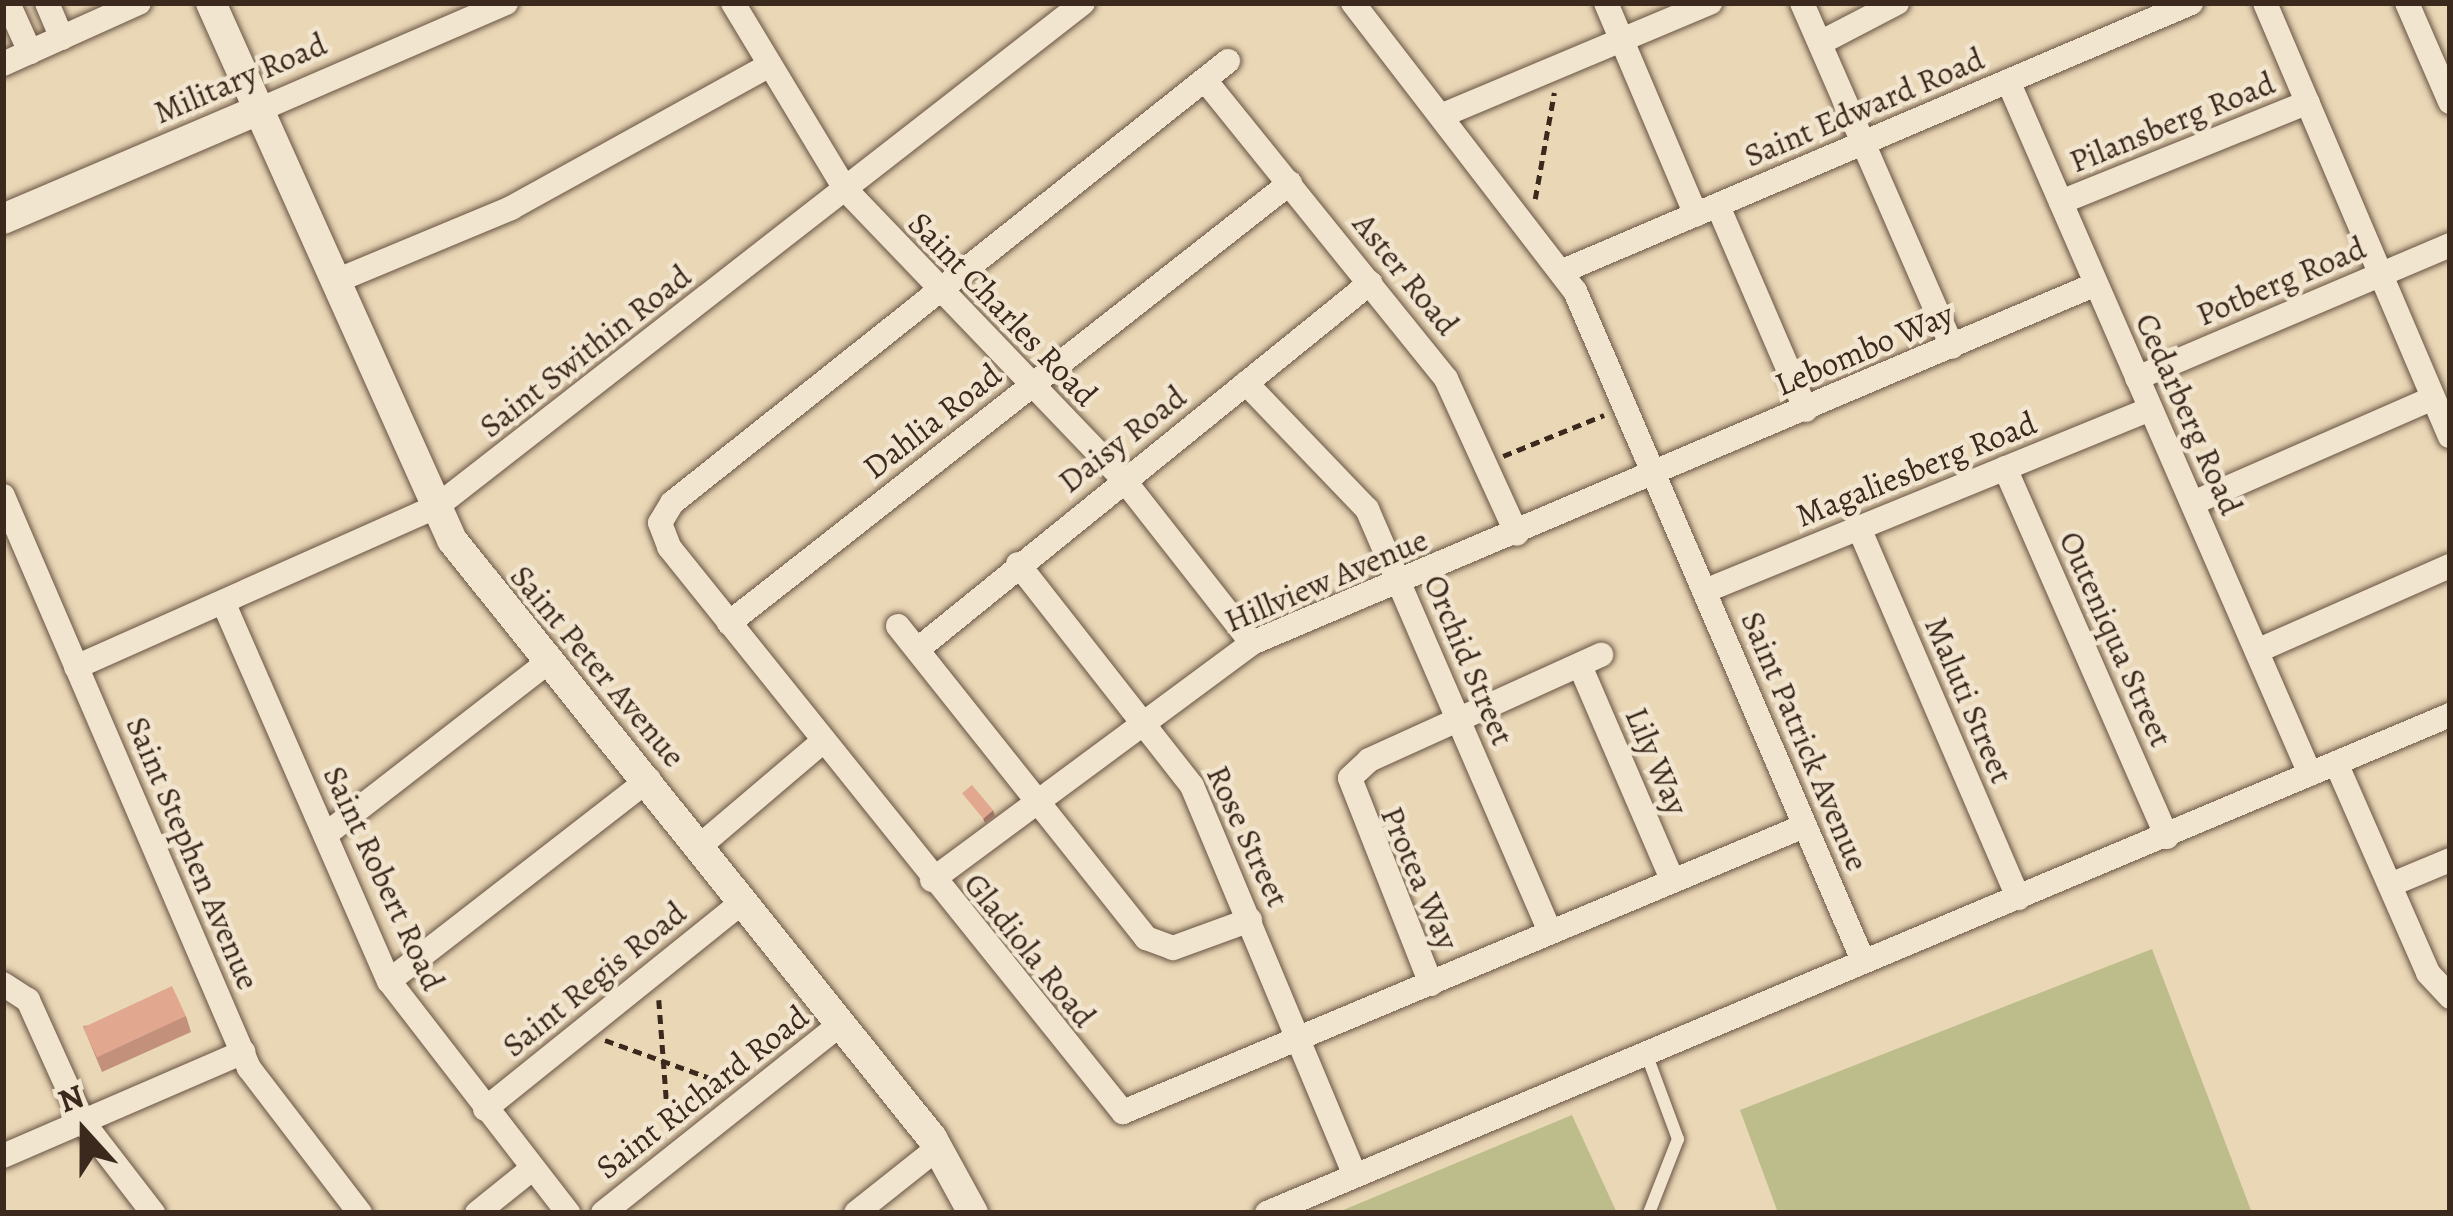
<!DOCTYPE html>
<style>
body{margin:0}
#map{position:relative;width:2453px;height:1216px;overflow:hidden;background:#ead7b6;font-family:Alegreya,serif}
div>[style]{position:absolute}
.green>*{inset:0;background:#bcbd8b}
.path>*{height:4.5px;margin-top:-2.25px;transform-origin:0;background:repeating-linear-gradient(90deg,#3c291d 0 9px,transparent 0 15px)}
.roads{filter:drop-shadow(0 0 3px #685443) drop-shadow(0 0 3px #685443)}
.service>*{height:12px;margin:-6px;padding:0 6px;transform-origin:6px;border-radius:6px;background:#f1e5d0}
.minor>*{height:24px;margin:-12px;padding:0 12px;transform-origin:12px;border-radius:12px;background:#f1e5d0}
.tertiary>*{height:30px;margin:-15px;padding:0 15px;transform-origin:15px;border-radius:15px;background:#f1e5d0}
.wall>*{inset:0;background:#c2907b}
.shaded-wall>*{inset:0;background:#9e7564}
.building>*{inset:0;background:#e1a78f;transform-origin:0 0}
span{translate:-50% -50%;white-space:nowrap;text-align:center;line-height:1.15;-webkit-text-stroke:9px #f1e5d0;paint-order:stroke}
.street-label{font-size:33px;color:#3c291d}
.frame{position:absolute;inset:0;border:6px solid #3c291d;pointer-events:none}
.north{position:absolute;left:24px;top:1072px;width:120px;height:120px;-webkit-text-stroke:9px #f1e5d0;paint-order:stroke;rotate:339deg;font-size:33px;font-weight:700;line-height:48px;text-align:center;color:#3c291d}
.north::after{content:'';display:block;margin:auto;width:42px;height:54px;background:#3c291d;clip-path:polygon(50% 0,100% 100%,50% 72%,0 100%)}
</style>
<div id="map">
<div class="green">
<div style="clip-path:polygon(2152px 949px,2252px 1213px,1778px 1213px,1740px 1110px)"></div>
<div style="clip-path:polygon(1572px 1115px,1617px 1213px,1336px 1213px)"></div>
</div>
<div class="path">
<div style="left:1535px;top:199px;width:108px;rotate:-79.8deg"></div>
<div style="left:1503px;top:456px;width:109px;rotate:-22.1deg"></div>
<div style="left:659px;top:1000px;width:132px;rotate:85.7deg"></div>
<div style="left:605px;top:1040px;width:132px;rotate:19.9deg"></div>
</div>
<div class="roads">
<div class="service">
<div style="left:1646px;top:1053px;width:92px;rotate:69.6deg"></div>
<div style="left:1678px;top:1139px;width:79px;rotate:111.4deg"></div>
</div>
<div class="minor">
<div style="left:8px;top:3px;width:54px;rotate:65.8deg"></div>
<div style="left:47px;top:3px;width:38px;rotate:67deg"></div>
<div style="left:733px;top:3px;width:218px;rotate:58.9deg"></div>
<div style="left:846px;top:190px;width:402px;rotate:46.2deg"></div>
<div style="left:1124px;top:480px;width:207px;rotate:51.9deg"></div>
<div style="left:1353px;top:3px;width:364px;rotate:52.4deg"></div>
<div style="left:1575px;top:291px;width:724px;rotate:66.73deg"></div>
<div style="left:1606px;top:3px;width:230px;rotate:67deg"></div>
<div style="left:1802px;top:3px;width:375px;rotate:66.4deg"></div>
<div style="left:2265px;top:3px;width:471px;rotate:66.9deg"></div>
<div style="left:2407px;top:3px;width:108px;rotate:66.5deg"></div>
<div style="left:1820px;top:43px;width:87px;rotate:-27.5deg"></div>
<div style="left:1228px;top:61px;width:710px;rotate:141.52deg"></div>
<div style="left:672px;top:503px;width:23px;rotate:121deg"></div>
<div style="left:660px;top:523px;width:26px;rotate:69deg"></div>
<div style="left:669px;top:547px;width:725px;rotate:51.22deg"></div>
<div style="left:1123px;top:1112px;width:739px;rotate:-22.78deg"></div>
<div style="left:3px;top:64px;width:149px;rotate:-24.2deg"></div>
<div style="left:1205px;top:80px;width:384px;rotate:51.1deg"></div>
<div style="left:1446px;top:379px;width:170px;rotate:65.4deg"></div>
<div style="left:2008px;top:81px;width:756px;rotate:66.45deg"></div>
<div style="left:261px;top:109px;width:267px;rotate:-23.4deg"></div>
<div style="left:1443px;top:115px;width:290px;rotate:-22.8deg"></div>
<div style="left:2061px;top:202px;width:266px;rotate:-22deg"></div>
<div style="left:1718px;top:206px;width:222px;rotate:66.7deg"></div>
<div style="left:1563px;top:271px;width:683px;rotate:-23.11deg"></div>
<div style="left:336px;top:281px;width:190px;rotate:-22.6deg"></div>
<div style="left:511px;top:208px;width:294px;rotate:-28.9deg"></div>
<div style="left:2137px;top:378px;width:340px;rotate:-23deg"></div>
<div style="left:1246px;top:383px;width:175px;rotate:46.2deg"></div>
<div style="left:1367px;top:509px;width:461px;rotate:66.6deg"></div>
<div style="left:2005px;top:468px;width:403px;rotate:66.3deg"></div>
<div style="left:3px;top:496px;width:623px;rotate:66.73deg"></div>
<div style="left:249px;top:1068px;width:183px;rotate:52.6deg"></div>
<div style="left:2193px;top:503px;width:262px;rotate:-23.6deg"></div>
<div style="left:1859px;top:528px;width:403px;rotate:66.7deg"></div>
<div style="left:1018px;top:564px;width:282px;rotate:51.9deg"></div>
<div style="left:1192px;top:786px;width:420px;rotate:67.3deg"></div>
<div style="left:1707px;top:590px;width:479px;rotate:-22.2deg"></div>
<div style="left:224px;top:604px;width:412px;rotate:66.4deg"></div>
<div style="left:389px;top:981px;width:293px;rotate:52.3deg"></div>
<div style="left:729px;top:623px;width:713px;rotate:-38.11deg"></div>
<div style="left:898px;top:626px;width:399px;rotate:51.5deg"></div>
<div style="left:1146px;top:938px;width:29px;rotate:20deg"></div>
<div style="left:1173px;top:948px;width:82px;rotate:-20deg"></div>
<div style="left:918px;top:649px;width:582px;rotate:-39deg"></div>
<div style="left:2257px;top:651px;width:211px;rotate:-23.8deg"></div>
<div style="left:76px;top:667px;width:394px;rotate:-24deg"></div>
<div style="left:436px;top:507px;width:820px;rotate:-37.92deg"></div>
<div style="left:1581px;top:668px;width:230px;rotate:66.7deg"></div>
<div style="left:2336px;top:763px;width:229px;rotate:66.3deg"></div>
<div style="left:2428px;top:973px;width:33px;rotate:47deg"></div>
<div style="left:325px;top:835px;width:281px;rotate:-37.8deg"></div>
<div style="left:701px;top:845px;width:160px;rotate:-40.4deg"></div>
<div style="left:932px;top:880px;width:398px;rotate:-36.5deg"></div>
<div style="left:1252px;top:643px;width:917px;rotate:-23.04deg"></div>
<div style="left:2390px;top:885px;width:65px;rotate:-22.6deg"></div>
<div style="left:389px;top:981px;width:329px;rotate:-37.8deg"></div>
<div style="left:3px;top:984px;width:30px;rotate:33deg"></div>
<div style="left:28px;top:1000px;width:134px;rotate:65.7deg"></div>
<div style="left:83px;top:1122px;width:115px;rotate:52.4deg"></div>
<div style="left:1431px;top:984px;width:221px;rotate:-111.5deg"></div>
<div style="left:1350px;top:778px;width:26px;rotate:-43deg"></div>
<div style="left:1369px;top:760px;width:255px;rotate:-24.4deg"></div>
<div style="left:485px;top:1109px;width:332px;rotate:-38.8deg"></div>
<div style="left:3px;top:1156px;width:262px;rotate:-23.4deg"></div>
<div style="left:477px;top:1213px;width:70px;rotate:-38.7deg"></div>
<div style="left:603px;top:1213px;width:304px;rotate:-38.5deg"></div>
<div style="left:856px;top:1213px;width:106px;rotate:-38.5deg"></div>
<div style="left:1267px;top:1213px;width:1284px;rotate:-22.83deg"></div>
</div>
<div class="tertiary">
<div style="left:211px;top:3px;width:589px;rotate:65.83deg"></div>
<div style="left:452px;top:540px;width:767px;rotate:51.25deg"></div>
<div style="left:932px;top:1138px;width:85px;rotate:61.3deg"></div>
<div style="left:3px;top:219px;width:280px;rotate:-23.1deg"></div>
</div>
</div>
<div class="wall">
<div style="clip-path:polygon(186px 1016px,191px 1032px,102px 1072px,83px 1026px)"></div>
</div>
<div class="shaded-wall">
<div style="clip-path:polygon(993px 810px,995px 816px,985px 823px,983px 818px)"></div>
</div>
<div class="building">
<div style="left:972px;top:785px;width:33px;height:13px;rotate:50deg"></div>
<div style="left:172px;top:986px;width:33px;height:98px;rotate:65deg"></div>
</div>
<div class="street-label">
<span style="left:240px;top:78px;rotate:-23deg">Military Road</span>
<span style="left:1864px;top:107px;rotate:-23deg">Saint Edward Road</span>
<span style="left:2172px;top:122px;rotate:-22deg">Pilansberg Road</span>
<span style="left:1406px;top:274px;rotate:51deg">Aster Road</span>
<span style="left:2281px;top:281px;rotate:-23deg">Potberg Road</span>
<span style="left:1003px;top:309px;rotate:46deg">Saint Charles Road</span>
<span style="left:1864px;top:349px;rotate:-23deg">Lebombo Way</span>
<span style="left:585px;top:351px;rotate:-38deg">Saint Swithin Road</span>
<span style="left:2189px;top:414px;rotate:66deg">Cedarberg Road</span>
<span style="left:932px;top:421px;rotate:-38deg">Dahlia Road</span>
<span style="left:1122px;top:439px;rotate:-38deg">Daisy Road</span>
<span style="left:1916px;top:469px;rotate:-22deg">Magaliesberg Road</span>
<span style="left:1326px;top:580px;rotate:-23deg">Hillview Avenue</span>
<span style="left:2116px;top:639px;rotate:66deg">Outeniqua Street</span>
<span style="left:1469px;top:660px;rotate:67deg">Orchid Street</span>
<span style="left:598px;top:666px;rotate:50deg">Saint Peter Avenue</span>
<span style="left:1969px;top:700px;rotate:67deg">Maluti Street</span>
<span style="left:1805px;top:741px;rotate:67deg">Saint Patrick Avenue</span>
<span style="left:1657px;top:761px;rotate:67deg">Lily Way</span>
<span style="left:1248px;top:836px;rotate:65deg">Rose Street</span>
<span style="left:193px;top:853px;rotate:67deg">Saint Stephen Avenue</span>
<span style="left:384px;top:878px;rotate:65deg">Saint Robert Road</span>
<span style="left:1420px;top:878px;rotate:67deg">Protea Way</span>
<span style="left:1030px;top:950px;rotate:51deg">Gladiola Road</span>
<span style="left:594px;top:979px;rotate:-39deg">Saint Regis Road</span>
<span style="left:702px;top:1092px;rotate:-38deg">Saint Richard Road</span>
</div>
<div class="frame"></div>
<div class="north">N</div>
</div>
